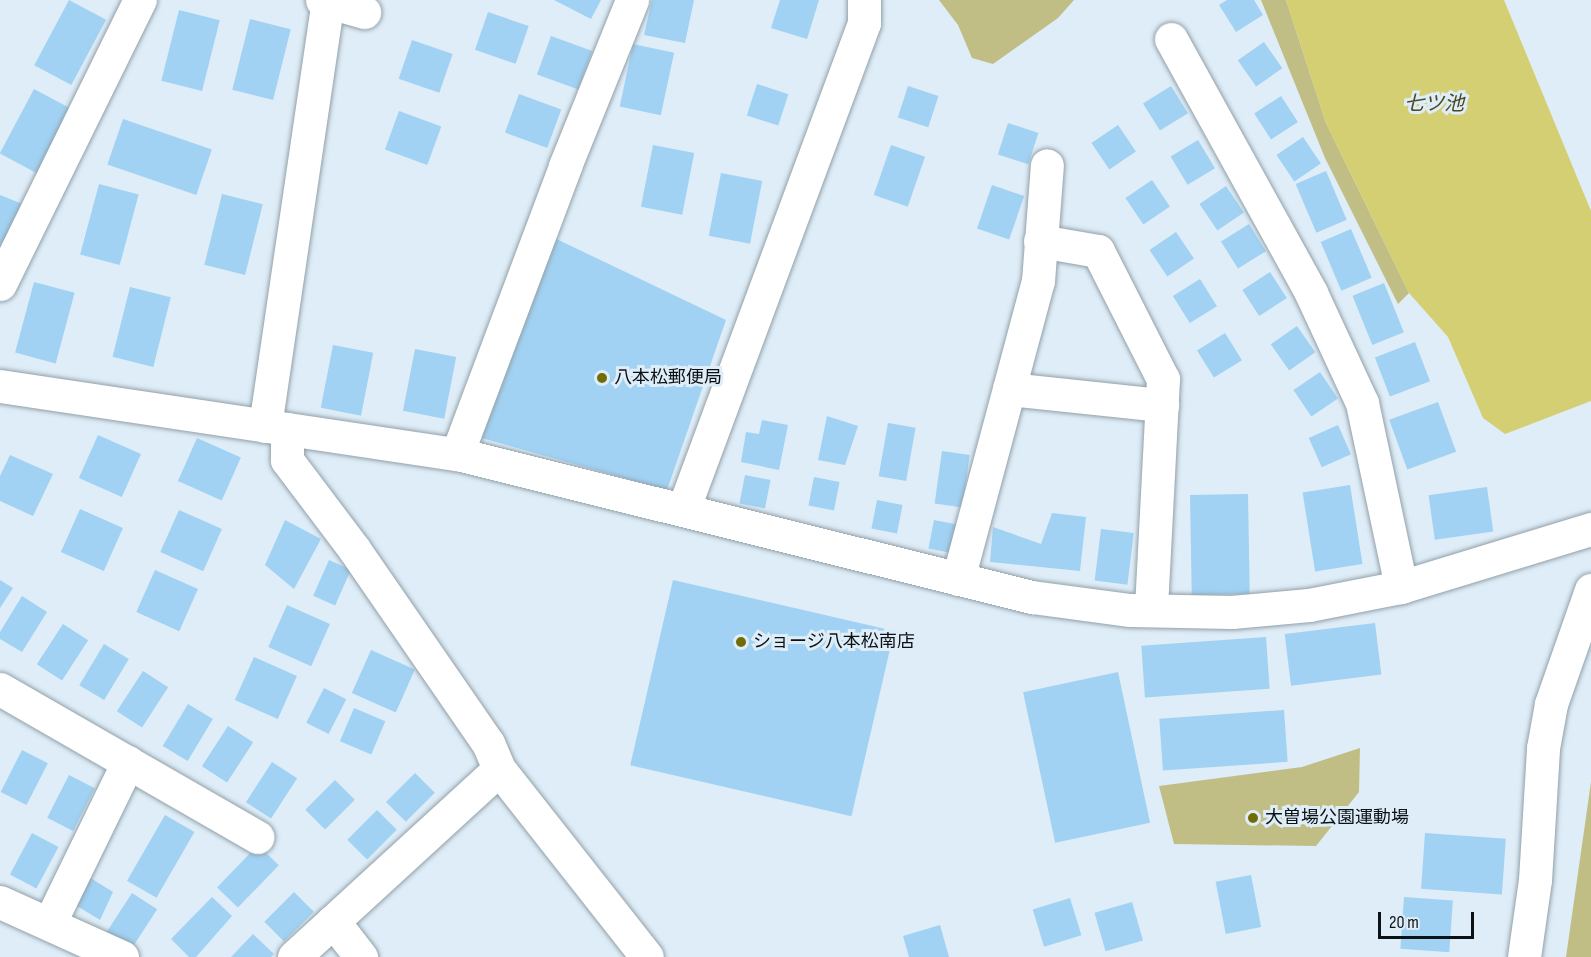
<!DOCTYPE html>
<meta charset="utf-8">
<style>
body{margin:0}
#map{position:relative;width:1591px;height:957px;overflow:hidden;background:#deedf7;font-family:"Sofia Sans Condensed","Noto Sans JP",sans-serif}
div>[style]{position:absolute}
.green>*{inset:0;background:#c1be85}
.water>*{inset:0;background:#d5cf73}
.building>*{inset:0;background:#a1d2f3;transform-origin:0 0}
.roads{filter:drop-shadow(0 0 2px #92a0a9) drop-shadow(0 0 2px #92a0a9)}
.minor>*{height:33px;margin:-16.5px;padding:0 16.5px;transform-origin:16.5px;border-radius:16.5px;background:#fff}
.dots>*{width:16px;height:16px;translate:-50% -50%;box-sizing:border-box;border:3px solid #deedf7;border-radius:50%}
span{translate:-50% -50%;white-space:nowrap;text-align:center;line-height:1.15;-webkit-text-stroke:6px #deedf7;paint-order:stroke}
.poi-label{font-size:18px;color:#0c1115}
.left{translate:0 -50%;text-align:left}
.water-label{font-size:20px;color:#4b4821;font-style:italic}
.scale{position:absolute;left:1378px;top:912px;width:96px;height:27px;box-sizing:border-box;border:3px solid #0c1115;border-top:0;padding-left:8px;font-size:18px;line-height:21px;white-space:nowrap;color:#0c1115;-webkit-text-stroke:4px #deedf7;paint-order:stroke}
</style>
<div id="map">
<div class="green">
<div style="clip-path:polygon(939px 0,1074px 0,1058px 18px,993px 64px,972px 58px,958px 25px)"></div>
<div style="clip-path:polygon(1261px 0,1286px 0,1326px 123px,1409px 293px,1398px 304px,1325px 158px)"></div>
<div style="clip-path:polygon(1360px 748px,1359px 792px,1316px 846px,1174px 844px,1159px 786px,1302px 767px)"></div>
<div style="clip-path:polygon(1591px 782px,1591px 957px,1566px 957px)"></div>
</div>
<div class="water">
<div style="clip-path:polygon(1286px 0,1504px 0,1591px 211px,1591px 401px,1505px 434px,1483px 418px,1448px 337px,1409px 293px,1326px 123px)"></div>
</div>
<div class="building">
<div style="left:69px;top:0;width:42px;height:74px;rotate:28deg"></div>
<div style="clip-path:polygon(554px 0,601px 0,591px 19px)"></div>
<div style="clip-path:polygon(652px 0,694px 0,685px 43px,644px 35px)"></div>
<div style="clip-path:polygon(780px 0,819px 0,807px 39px,771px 28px)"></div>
<div style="clip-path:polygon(1227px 0,1254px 0,1263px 15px,1236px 32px,1219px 5px)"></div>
<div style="left:179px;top:10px;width:42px;height:73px;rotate:14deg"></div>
<div style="left:488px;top:12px;width:43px;height:40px;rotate:19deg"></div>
<div style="left:250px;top:19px;width:42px;height:73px;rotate:14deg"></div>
<div style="left:551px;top:36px;width:44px;height:41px;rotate:20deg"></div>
<div style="left:412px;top:40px;width:43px;height:41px;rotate:19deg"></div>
<div style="left:1264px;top:42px;width:32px;height:32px;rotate:55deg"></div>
<div style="left:633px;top:44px;width:42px;height:64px;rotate:12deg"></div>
<div style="left:757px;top:84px;width:33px;height:33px;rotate:18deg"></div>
<div style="left:908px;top:86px;width:32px;height:33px;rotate:18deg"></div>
<div style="left:1171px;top:86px;width:32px;height:33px;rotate:58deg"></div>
<div style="left:34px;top:89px;width:42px;height:73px;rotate:28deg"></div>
<div style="left:519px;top:94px;width:45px;height:41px;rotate:20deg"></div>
<div style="left:1281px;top:96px;width:31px;height:32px;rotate:57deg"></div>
<div style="left:399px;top:111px;width:45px;height:41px;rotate:20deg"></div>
<div style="left:123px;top:119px;width:94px;height:48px;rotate:19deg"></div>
<div style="left:1008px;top:123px;width:32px;height:33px;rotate:18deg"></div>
<div style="left:1118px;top:125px;width:32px;height:32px;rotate:56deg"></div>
<div style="left:1303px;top:137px;width:32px;height:32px;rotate:56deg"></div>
<div style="left:1198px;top:140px;width:33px;height:32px;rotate:59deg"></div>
<div style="left:653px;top:145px;width:42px;height:63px;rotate:11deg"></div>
<div style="left:891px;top:145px;width:36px;height:53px;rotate:19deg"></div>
<div style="left:1326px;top:171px;width:53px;height:33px;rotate:67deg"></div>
<div style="left:721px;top:173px;width:42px;height:64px;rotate:11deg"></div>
<div style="left:1152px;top:180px;width:32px;height:32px;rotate:56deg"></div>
<div style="left:99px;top:184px;width:41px;height:73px;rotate:15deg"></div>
<div style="left:992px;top:185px;width:34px;height:46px;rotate:19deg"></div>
<div style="left:1226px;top:186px;width:32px;height:32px;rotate:56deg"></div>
<div style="left:222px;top:194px;width:42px;height:73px;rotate:14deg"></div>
<div style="clip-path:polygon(0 195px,25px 205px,0 255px)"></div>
<div style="left:1249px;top:224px;width:32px;height:33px;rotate:58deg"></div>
<div style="left:1351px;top:229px;width:53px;height:33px;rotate:67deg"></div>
<div style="left:1176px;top:232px;width:32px;height:32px;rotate:56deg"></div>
<div style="clip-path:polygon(548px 235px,726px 320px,667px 490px,478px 437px)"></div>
<div style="left:1270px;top:272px;width:31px;height:33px;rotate:57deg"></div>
<div style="left:1200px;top:279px;width:32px;height:32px;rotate:58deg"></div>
<div style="left:34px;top:282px;width:42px;height:73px;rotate:15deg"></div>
<div style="left:1384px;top:283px;width:53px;height:34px;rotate:68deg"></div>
<div style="left:130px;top:287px;width:42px;height:72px;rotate:14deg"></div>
<div style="left:1297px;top:326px;width:32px;height:32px;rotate:55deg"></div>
<div style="left:1225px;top:333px;width:32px;height:33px;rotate:58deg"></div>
<div style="left:1415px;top:342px;width:42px;height:43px;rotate:69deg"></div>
<div style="left:333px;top:345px;width:41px;height:64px;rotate:11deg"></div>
<div style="left:415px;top:349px;width:42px;height:63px;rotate:11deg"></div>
<div style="left:1320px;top:372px;width:32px;height:32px;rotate:56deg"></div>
<div style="left:1438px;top:402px;width:53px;height:52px;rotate:70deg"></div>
<div style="clip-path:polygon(827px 416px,858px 426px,845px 465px,818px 460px)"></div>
<div style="clip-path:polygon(762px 420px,788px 425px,779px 470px,741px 462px,746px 432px,759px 434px)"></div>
<div style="left:888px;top:423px;width:28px;height:54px;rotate:10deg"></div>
<div style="left:1338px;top:425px;width:32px;height:32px;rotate:66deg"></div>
<div style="left:98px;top:435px;width:47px;height:47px;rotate:24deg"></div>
<div style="left:197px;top:438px;width:48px;height:47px;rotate:24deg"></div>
<div style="left:942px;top:451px;width:28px;height:53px;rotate:8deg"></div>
<div style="clip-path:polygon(10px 455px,53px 474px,33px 516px,0 501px,0 476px)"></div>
<div style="left:745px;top:475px;width:26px;height:29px;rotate:11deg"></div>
<div style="left:814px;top:477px;width:26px;height:29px;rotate:11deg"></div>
<div style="left:1350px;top:485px;width:80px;height:48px;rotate:81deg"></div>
<div style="left:1487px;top:487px;width:45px;height:59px;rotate:82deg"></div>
<div style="left:1248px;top:494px;width:100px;height:58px;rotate:89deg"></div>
<div style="left:877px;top:500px;width:26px;height:29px;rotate:11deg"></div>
<div style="left:80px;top:509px;width:47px;height:47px;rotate:24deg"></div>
<div style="left:179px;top:510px;width:47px;height:46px;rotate:24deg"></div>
<div style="clip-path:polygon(1052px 513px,1086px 517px,1080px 571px,990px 562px,993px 527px,1041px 544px)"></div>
<div style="clip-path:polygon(285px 520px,321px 539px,294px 589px,265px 565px)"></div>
<div style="left:934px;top:520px;width:26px;height:29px;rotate:11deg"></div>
<div style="left:1101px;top:529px;width:33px;height:52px;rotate:7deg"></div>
<div style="left:329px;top:560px;width:24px;height:39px;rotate:24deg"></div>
<div style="left:155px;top:570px;width:47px;height:46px;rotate:24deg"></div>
<div style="clip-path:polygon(0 580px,13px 588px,0 608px)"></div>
<div style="left:673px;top:580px;width:227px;height:190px;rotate:13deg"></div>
<div style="clip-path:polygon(22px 596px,47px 612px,22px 652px,0 639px,0 632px)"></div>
<div style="left:287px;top:605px;width:47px;height:46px;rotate:24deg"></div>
<div style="left:1375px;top:623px;width:52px;height:91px;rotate:83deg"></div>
<div style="left:63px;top:624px;width:30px;height:48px;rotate:33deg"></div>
<div style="left:1266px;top:637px;width:52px;height:125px;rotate:86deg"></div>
<div style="left:104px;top:644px;width:29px;height:48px;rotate:31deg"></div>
<div style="left:371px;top:650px;width:48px;height:47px;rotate:24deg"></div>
<div style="left:254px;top:657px;width:47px;height:47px;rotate:24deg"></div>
<div style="left:143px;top:671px;width:30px;height:48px;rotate:33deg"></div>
<div style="left:1118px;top:672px;width:154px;height:97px;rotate:78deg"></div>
<div style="left:324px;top:688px;width:25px;height:39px;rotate:27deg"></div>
<div style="left:188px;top:704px;width:29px;height:49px;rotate:31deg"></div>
<div style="left:354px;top:708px;width:34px;height:36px;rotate:23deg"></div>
<div style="left:1284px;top:710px;width:52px;height:125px;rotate:86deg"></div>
<div style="left:228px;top:726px;width:30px;height:48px;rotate:33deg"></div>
<div style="left:22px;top:750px;width:29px;height:47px;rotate:27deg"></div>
<div style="left:272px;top:762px;width:30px;height:48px;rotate:33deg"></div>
<div style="left:415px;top:773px;width:28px;height:41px;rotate:45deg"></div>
<div style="left:69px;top:775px;width:29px;height:48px;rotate:27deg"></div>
<div style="left:335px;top:780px;width:28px;height:42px;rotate:45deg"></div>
<div style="left:377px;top:810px;width:28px;height:42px;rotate:45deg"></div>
<div style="left:165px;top:815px;width:34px;height:76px;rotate:30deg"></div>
<div style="left:32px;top:833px;width:30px;height:47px;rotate:28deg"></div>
<div style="left:1425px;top:833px;width:81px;height:56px;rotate:4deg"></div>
<div style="left:258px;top:845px;width:29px;height:59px;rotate:44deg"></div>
<div style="left:1251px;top:875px;width:53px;height:36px;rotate:79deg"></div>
<div style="clip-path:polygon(89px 877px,113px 892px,100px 920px,77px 906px)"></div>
<div style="left:294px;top:892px;width:28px;height:42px;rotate:45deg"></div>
<div style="left:132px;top:893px;width:30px;height:48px;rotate:33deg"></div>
<div style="clip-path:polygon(212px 897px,232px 916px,196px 957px,189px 957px,171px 939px)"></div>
<div style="left:1404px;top:897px;width:49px;height:52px;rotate:4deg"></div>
<div style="left:1070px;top:898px;width:39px;height:39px;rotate:73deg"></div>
<div style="left:1132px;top:902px;width:40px;height:39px;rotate:74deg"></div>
<div style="clip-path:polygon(940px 925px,949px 957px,909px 957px,903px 936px)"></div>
<div style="clip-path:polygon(253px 934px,274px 954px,271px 957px,231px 957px)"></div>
</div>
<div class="roads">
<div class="minor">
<div style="left:322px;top:0;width:44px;rotate:15.9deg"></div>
<div style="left:1171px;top:39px;width:290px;rotate:61.1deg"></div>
<div style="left:1311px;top:293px;width:121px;rotate:65.1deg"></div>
<div style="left:1362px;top:403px;width:188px;rotate:78deg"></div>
<div style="left:1040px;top:241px;width:59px;rotate:9.8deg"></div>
<div style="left:1098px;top:251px;width:144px;rotate:63.1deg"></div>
<div style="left:1163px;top:379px;width:231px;rotate:93deg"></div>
<div style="left:0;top:284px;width:317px;rotate:-63.8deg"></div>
<div style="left:0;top:386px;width:462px;rotate:8.5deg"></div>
<div style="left:457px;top:454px;width:593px;rotate:13.97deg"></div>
<div style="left:1032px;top:597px;width:99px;rotate:7.6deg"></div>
<div style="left:1130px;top:610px;width:102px;rotate:1.1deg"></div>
<div style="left:1232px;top:612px;width:77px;rotate:-5.2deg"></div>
<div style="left:1309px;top:605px;width:94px;rotate:-11.1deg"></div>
<div style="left:1401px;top:587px;width:199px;rotate:-17deg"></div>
<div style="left:1009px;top:389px;width:154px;rotate:6deg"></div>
<div style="left:265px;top:426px;width:430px;rotate:-81.6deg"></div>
<div style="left:287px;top:429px;width:31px;rotate:90deg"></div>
<div style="left:287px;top:460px;width:111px;rotate:53deg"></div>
<div style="left:354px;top:549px;width:236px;rotate:55.4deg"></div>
<div style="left:488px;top:743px;width:28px;rotate:67deg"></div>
<div style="left:499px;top:769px;width:239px;rotate:51.8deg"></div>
<div style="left:457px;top:454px;width:308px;rotate:-69.4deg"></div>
<div style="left:565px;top:166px;width:179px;rotate:-68deg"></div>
<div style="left:683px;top:510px;width:520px;rotate:-69.61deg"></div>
<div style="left:864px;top:23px;width:23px;rotate:-90deg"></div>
<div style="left:958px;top:579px;width:309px;rotate:-75deg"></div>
<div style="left:1038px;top:281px;width:116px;rotate:-85.6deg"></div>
<div style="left:0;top:689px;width:297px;rotate:29.9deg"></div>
<div style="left:0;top:902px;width:134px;rotate:24.3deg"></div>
<div style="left:333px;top:921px;width:46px;rotate:52.1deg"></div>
<div style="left:50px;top:922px;width:178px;rotate:-64deg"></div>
<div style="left:294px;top:957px;width:278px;rotate:-42.5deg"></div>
<div style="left:1524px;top:957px;width:78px;rotate:-81.9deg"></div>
<div style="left:1535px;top:880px;width:132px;rotate:-86.5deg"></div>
<div style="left:1543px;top:748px;width:45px;rotate:-79.7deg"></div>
<div style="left:1551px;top:704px;width:121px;rotate:-70.7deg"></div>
</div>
</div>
<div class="dots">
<div style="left:602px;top:378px;background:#726c07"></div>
<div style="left:741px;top:642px;background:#726c07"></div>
<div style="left:1253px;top:818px;background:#726c07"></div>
</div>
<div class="poi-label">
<span class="left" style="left:614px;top:378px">八本松郵便局</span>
<span class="left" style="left:753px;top:642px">ショージ八本松南店</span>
<span class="left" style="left:1265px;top:818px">大曽場公園運動場</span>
</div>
<div class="water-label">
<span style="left:1434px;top:104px">七ツ池</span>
</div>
<div class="scale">20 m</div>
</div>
